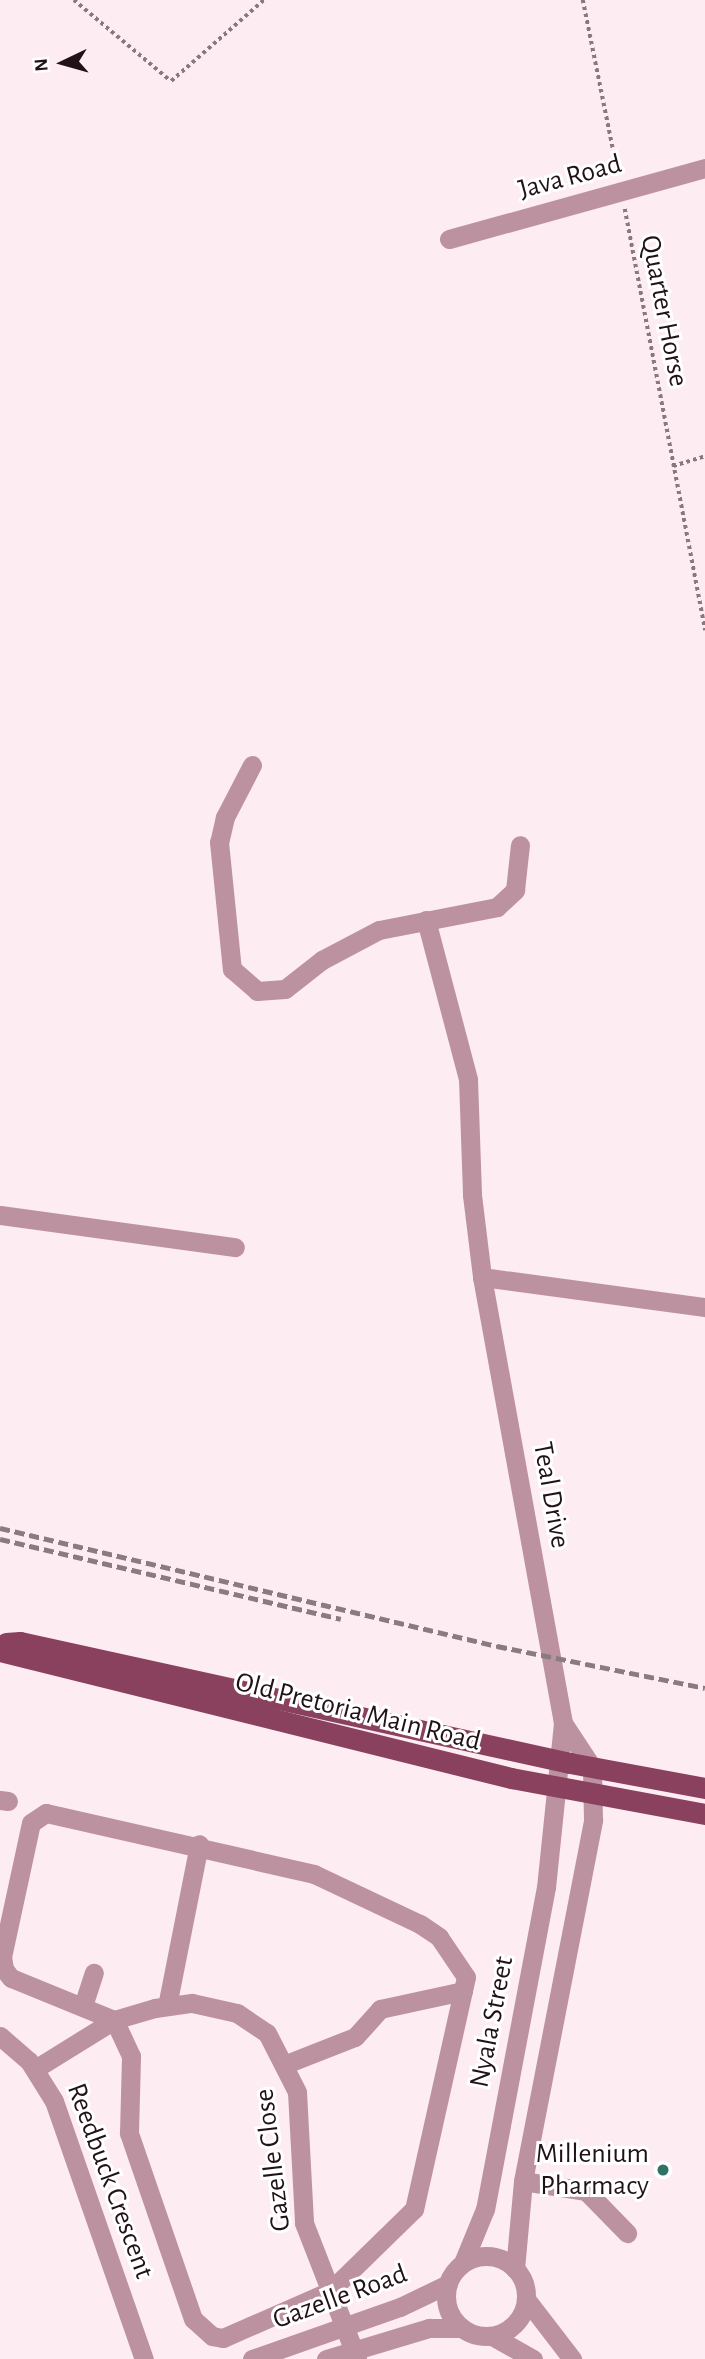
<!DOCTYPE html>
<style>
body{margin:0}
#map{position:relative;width:705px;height:2359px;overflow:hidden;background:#fdecf1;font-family:"Alegreya Sans",sans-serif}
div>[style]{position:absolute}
.path>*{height:3.5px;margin-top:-1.75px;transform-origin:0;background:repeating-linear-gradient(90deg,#88797e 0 3.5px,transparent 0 7px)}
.minor>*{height:19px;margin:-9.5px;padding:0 9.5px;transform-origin:9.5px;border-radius:9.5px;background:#bd92a0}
.minor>.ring{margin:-9.5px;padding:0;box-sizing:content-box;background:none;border:19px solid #bd92a0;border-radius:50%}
.major>*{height:21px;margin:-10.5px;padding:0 10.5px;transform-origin:10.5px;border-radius:10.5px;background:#8a415d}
.rail>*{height:5px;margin-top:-2.5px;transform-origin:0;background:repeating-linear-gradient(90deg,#8a7b80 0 10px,transparent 0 15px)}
.dots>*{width:19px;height:19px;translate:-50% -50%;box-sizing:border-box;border:4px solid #fff;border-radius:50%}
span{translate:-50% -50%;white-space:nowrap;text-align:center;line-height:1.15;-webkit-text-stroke:6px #fff;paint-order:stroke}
.street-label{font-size:28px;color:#201217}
.poi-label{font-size:28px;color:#201217}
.right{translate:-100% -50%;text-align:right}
.north{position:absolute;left:28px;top:28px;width:70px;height:70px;-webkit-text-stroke:5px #fff;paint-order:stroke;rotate:265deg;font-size:19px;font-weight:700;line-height:28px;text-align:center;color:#201217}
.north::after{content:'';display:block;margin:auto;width:24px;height:32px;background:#201217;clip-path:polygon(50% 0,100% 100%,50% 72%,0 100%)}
</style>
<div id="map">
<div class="path">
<div style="left:74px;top:0;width:126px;rotate:39.9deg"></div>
<div style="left:171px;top:81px;width:123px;rotate:-41.1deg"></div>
<div style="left:583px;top:0;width:177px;rotate:78.6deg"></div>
<div style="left:625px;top:209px;width:429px;rotate:79.2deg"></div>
<div style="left:673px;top:466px;width:34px;rotate:-17deg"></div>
</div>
<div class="minor">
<div style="left:449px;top:239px;width:266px;rotate:-15.5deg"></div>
<div style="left:252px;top:765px;width:59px;rotate:117.4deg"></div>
<div style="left:225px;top:817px;width:26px;rotate:103deg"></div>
<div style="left:219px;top:842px;width:128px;rotate:84.2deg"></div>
<div style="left:232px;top:969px;width:33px;rotate:41deg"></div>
<div style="left:257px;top:991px;width:28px;rotate:-4deg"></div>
<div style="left:285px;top:989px;width:47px;rotate:-38.1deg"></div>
<div style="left:322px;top:960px;width:64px;rotate:-27.8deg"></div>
<div style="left:379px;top:930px;width:120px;rotate:-11deg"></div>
<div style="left:497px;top:907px;width:25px;rotate:-43deg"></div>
<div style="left:515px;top:890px;width:45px;rotate:-83.7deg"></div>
<div style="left:426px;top:920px;width:164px;rotate:75.2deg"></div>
<div style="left:468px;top:1079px;width:116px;rotate:88deg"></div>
<div style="left:472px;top:1195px;width:83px;rotate:83deg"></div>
<div style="left:482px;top:1277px;width:453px;rotate:79.7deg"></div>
<div style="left:563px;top:1723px;width:165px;rotate:95.9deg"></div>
<div style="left:546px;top:1887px;width:328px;rotate:100.7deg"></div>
<div style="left:485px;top:2209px;width:58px;rotate:112.2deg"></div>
<div style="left:0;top:1215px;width:237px;rotate:7.8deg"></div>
<div style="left:482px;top:1277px;width:225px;rotate:7.7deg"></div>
<div style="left:0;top:1800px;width:8px;rotate:7deg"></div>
<div style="left:46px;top:1813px;width:275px;rotate:12.8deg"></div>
<div style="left:314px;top:1874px;width:117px;rotate:25.3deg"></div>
<div style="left:420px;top:1924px;width:23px;rotate:34deg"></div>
<div style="left:439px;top:1937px;width:48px;rotate:56deg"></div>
<div style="left:466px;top:1977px;width:238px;rotate:102.6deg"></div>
<div style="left:414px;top:2209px;width:117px;rotate:135.7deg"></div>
<div style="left:330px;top:2291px;width:117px;rotate:156.3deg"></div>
<div style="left:223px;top:2338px;width:11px;rotate:-170deg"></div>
<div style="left:212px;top:2336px;width:25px;rotate:-138deg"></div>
<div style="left:193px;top:2319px;width:197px;rotate:-109deg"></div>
<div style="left:129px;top:2133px;width:77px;rotate:-88.5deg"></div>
<div style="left:131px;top:2056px;width:40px;rotate:-115deg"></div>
<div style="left:114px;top:2020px;width:111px;rotate:-157.8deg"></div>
<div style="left:11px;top:1978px;width:11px;rotate:-128deg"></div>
<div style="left:4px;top:1969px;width:12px;rotate:-99deg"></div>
<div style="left:2px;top:1957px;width:137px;rotate:-77.8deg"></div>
<div style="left:31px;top:1823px;width:18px;rotate:-34deg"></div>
<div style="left:83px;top:2006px;width:35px;rotate:-72deg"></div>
<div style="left:167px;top:2006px;width:165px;rotate:-78.8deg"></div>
<div style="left:0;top:2036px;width:38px;rotate:41deg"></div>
<div style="left:29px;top:2061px;width:47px;rotate:58deg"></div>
<div style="left:54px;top:2101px;width:273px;rotate:70.8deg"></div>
<div style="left:286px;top:2064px;width:74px;rotate:-21.4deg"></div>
<div style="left:355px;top:2037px;width:38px;rotate:-48deg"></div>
<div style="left:380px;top:2009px;width:85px;rotate:-12.2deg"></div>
<div style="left:35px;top:2069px;width:93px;rotate:-31.8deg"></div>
<div style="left:114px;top:2020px;width:43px;rotate:-16.3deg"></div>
<div style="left:155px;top:2008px;width:37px;rotate:-8deg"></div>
<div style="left:192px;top:2003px;width:46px;rotate:12.5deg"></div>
<div style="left:237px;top:2013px;width:36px;rotate:34deg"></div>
<div style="left:267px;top:2033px;width:66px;rotate:63deg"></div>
<div style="left:297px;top:2092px;width:131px;rotate:86.9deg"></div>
<div style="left:304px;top:2223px;width:146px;rotate:68.7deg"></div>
<div style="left:523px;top:2181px;width:64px;rotate:9deg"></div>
<div style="left:586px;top:2191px;width:59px;rotate:45.7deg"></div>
<div class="ring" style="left:446px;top:2256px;width:61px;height:61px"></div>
<div style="left:515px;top:2269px;width:88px;rotate:-84.8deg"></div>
<div style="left:523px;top:2181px;width:368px;rotate:-79deg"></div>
<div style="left:593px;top:1820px;width:53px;rotate:-91.1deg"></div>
<div style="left:592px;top:1767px;width:53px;rotate:-123.4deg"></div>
<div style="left:526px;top:2299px;width:76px;rotate:52.5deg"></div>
<div style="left:492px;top:2336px;width:47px;rotate:29.3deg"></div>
<div style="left:252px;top:2359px;width:157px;rotate:-19.4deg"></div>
<div style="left:400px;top:2307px;width:53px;rotate:-25.6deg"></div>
<div style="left:326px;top:2359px;width:108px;rotate:-16.8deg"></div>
<div style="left:429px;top:2328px;width:33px"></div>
</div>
<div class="major">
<div style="left:6px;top:1643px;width:14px;rotate:-4deg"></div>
<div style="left:20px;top:1642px;width:563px;rotate:12.41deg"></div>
<div style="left:570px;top:1763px;width:137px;rotate:10.5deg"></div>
<div style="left:0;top:1651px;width:527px;rotate:13.96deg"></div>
<div style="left:511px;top:1778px;width:197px;rotate:10.5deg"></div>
</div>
<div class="rail">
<div style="left:0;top:1528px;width:511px;rotate:13.36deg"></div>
<div style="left:497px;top:1646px;width:212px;rotate:11.4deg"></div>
<div style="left:0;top:1539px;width:350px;rotate:13.2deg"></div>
</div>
<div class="dots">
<div style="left:663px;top:2170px;background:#307365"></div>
</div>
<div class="street-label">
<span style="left:570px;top:177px;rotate:-15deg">Java Road</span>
<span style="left:664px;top:311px;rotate:79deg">Quarter Horse</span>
<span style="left:551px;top:1495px;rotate:80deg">Teal Drive</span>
<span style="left:358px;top:1712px;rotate:14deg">Old Pretoria Main Road</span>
<span style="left:492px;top:2022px;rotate:-79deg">Nyala Street</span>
<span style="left:273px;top:2160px;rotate:-97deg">Gazelle Close</span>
<span style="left:110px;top:2181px;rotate:70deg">Reedbuck Crescent</span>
<span style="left:340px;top:2297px;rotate:-20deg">Gazelle Road</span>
</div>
<div class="poi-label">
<span class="right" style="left:649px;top:2170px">Millenium<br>Pharmacy</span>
</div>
<div class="north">N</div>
</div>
